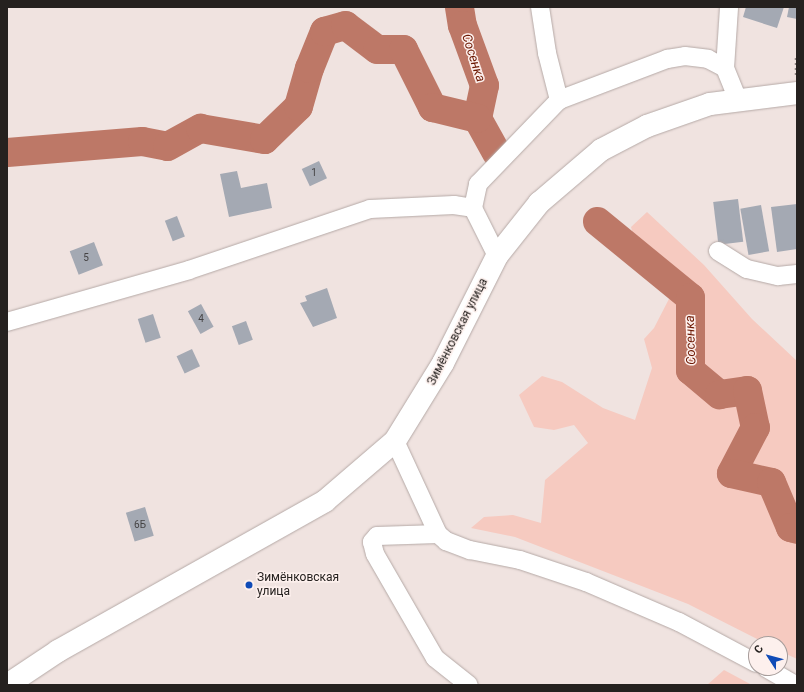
<!DOCTYPE html>
<meta charset="utf-8">
<style>
body{margin:0}
#map{position:relative;width:804px;height:692px;overflow:hidden;background:#f0e3e0;font-family:Roboto,sans-serif}
div>[style]{position:absolute}
.green>*{inset:0;background:#f6cac0}
.river>*{height:29px;margin:-14.5px;padding:0 14.5px;transform-origin:14.5px;border-radius:14.5px;background:#bd7867}
.building>*{inset:0;background:#a4a9b3;transform-origin:0 0}
.path>*{height:2.5px;margin-top:-1.25px;transform-origin:0;background:repeating-linear-gradient(90deg,#8f8784 0 2px,transparent 0 5px)}
.roads{filter:drop-shadow(0 0 1px #b5a9a6) drop-shadow(0 0 1px #b5a9a6)}
.minor>*{height:18px;margin:-9px;padding:0 9px;transform-origin:9px;border-radius:9px;background:#fff}
.major>*{height:22px;margin:-11px;padding:0 11px;transform-origin:11px;border-radius:11px;background:#fff}
.dots>*{width:11px;height:11px;translate:-50% -50%;box-sizing:border-box;border:2px solid #fdf0ed;border-radius:50%}
span{translate:-50% -50%;white-space:nowrap;text-align:center;line-height:1.15;-webkit-text-stroke:3px #fdf0ed;paint-order:stroke}
.number-label{font-size:10px;color:#454344}
.number-label span{-webkit-text-stroke-width:0}
.street-label{font-size:12px;color:#25211f}
.poi-label{font-size:12px;color:#25211f}
.left{translate:0 -50%;text-align:left}
.water-label{font-size:13px;color:#6d1904;font-style:italic}
.frame{position:absolute;inset:0;border:8px solid #25211f;pointer-events:none}
.north{position:absolute;left:748px;top:636px;width:40px;height:40px;box-sizing:border-box;background:#fdf0ed;border:1px solid #a79d9b;border-radius:50%;rotate:306deg;font-size:11px;font-weight:700;line-height:16px;text-align:center;color:#25211f}
.north::after{content:'';display:block;margin:auto;width:14px;height:18px;background:#104bb7;clip-path:polygon(50% 0,100% 100%,50% 72%,0 100%)}
</style>
<div id="map">
<div class="green">
<div style="clip-path:polygon(647px 212px,704px 265px,752px 319px,797px 361px,797px 659px,780px 651px,780px 644px,767px 644px,688px 604px,515px 537px,471px 528px,484px 517px,513px 515px,541px 523px,545px 480px,588px 443px,574px 425px,554px 430px,534px 427px,519px 395px,542px 376px,562px 382px,603px 408px,635px 420px,652px 368px,644px 339px,654px 328px,671px 295px,639px 257px,631px 227px)"></div>
<div style="clip-path:polygon(724px 670px,752px 685px,707px 685px)"></div>
</div>
<div class="river">
<div style="left:459px;top:7px;width:18px;rotate:81deg"></div>
<div style="left:462px;top:25px;width:64px;rotate:69.9deg"></div>
<div style="left:484px;top:85px;width:34px;rotate:102deg"></div>
<div style="left:477px;top:118px;width:39px;rotate:61deg"></div>
<div style="left:7px;top:152px;width:135px;rotate:-4.7deg"></div>
<div style="left:142px;top:141px;width:25px;rotate:11deg"></div>
<div style="left:167px;top:146px;width:38px;rotate:-29deg"></div>
<div style="left:200px;top:128px;width:65px;rotate:9.8deg"></div>
<div style="left:264px;top:139px;width:47px;rotate:-44.1deg"></div>
<div style="left:298px;top:106px;width:40px;rotate:-74deg"></div>
<div style="left:309px;top:68px;width:40px;rotate:-68deg"></div>
<div style="left:324px;top:31px;width:22px;rotate:-16deg"></div>
<div style="left:345px;top:25px;width:40px;rotate:37deg"></div>
<div style="left:377px;top:49px;width:26px"></div>
<div style="left:403px;top:49px;width:65px;rotate:63.4deg"></div>
<div style="left:432px;top:107px;width:46px;rotate:13.7deg"></div>
<div style="left:597px;top:221px;width:120px;rotate:39.3deg"></div>
<div style="left:690px;top:297px;width:73px;rotate:90deg"></div>
<div style="left:690px;top:370px;width:38px;rotate:40deg"></div>
<div style="left:719px;top:394px;width:28px;rotate:-8deg"></div>
<div style="left:747px;top:390px;width:38px;rotate:78deg"></div>
<div style="left:755px;top:427px;width:52px;rotate:117.6deg"></div>
<div style="left:731px;top:473px;width:41px;rotate:12.7deg"></div>
<div style="left:771px;top:482px;width:49px;rotate:67.1deg"></div>
<div style="left:790px;top:527px;width:7px;rotate:16deg"></div>
</div>
<div class="building">
<div style="clip-path:polygon(746px 7px,784px 7px,777px 28px,743px 17px)"></div>
<div style="clip-path:polygon(789px 7px,797px 7px,797px 19px,787px 17px)"></div>
<div style="left:319px;top:161px;width:19px;height:19px;rotate:65deg"></div>
<div style="clip-path:polygon(237px 171px,241px 188px,267px 183px,272px 208px,229px 217px,220px 174px)"></div>
<div style="left:738px;top:199px;width:43px;height:25px;rotate:83deg"></div>
<div style="clip-path:polygon(797px 204px,797px 249px,777px 252px,771px 207px)"></div>
<div style="left:761px;top:205px;width:47px;height:21px;rotate:80deg"></div>
<div style="left:177px;top:216px;width:22px;height:13px;rotate:69deg"></div>
<div style="left:94px;top:242px;width:25px;height:26px;rotate:69deg"></div>
<div style="clip-path:polygon(327px 288px,337px 318px,313px 327px,300px 303px,307px 301px,305px 296px)"></div>
<div style="left:201px;top:304px;width:26px;height:15px;rotate:61deg"></div>
<div style="left:153px;top:314px;width:25px;height:16px;rotate:72deg"></div>
<div style="left:246px;top:321px;width:20px;height:15px;rotate:70deg"></div>
<div style="left:192px;top:349px;width:19px;height:17px;rotate:65deg"></div>
<div style="left:145px;top:507px;width:30px;height:20px;rotate:73deg"></div>
</div>
<div class="path">
<div style="left:796px;top:75px;width:19px;rotate:-90deg"></div>
</div>
<div class="roads">
<div class="minor">
<div style="left:540px;top:7px;width:47px;rotate:81.3deg"></div>
<div style="left:547px;top:53px;width:49px;rotate:75.7deg"></div>
<div style="left:725px;top:68px;width:61px;rotate:-86.2deg"></div>
<div style="left:718px;top:251px;width:34px;rotate:32deg"></div>
<div style="left:747px;top:269px;width:32px;rotate:13deg"></div>
<div style="left:778px;top:276px;width:19px;rotate:-6deg"></div>
<div style="left:497px;top:256px;width:54px;rotate:-116.6deg"></div>
<div style="left:473px;top:208px;width:25px;rotate:-78deg"></div>
<div style="left:478px;top:184px;width:117px;rotate:-46deg"></div>
<div style="left:559px;top:100px;width:116px;rotate:-20.8deg"></div>
<div style="left:667px;top:59px;width:18px;rotate:-9deg"></div>
<div style="left:685px;top:56px;width:23px;rotate:7deg"></div>
<div style="left:708px;top:59px;width:19px;rotate:28deg"></div>
<div style="left:725px;top:68px;width:35px;rotate:68deg"></div>
<div style="left:7px;top:322px;width:189px;rotate:-15.9deg"></div>
<div style="left:189px;top:270px;width:191px;rotate:-18.6deg"></div>
<div style="left:370px;top:209px;width:84px;rotate:-2.7deg"></div>
<div style="left:454px;top:205px;width:19px;rotate:9deg"></div>
<div style="left:395px;top:441px;width:102px;rotate:65.2deg"></div>
<div style="left:438px;top:534px;width:11px;rotate:41deg"></div>
<div style="left:446px;top:541px;width:26px;rotate:21deg"></div>
<div style="left:470px;top:550px;width:51px;rotate:11.3deg"></div>
<div style="left:520px;top:560px;width:70px;rotate:18.4deg"></div>
<div style="left:586px;top:582px;width:101px;rotate:23.3deg"></div>
<div style="left:679px;top:622px;width:87px;rotate:28deg"></div>
<div style="left:438px;top:534px;width:61px;rotate:178.1deg"></div>
<div style="left:377px;top:536px;width:8px;rotate:130deg"></div>
<div style="left:372px;top:542px;width:12px;rotate:76deg"></div>
<div style="left:375px;top:554px;width:120px;rotate:60deg"></div>
<div style="left:435px;top:658px;width:43px;rotate:38.5deg"></div>
<div style="left:766px;top:668px;width:34px;rotate:30deg"></div>
</div>
<div class="major">
<div style="left:7px;top:685px;width:61px;rotate:-33.7deg"></div>
<div style="left:58px;top:651px;width:306px;rotate:-29.3deg"></div>
<div style="left:325px;top:501px;width:92px;rotate:-40.6deg"></div>
<div style="left:395px;top:441px;width:92px;rotate:-58.4deg"></div>
<div style="left:443px;top:363px;width:120px;rotate:-63.2deg"></div>
<div style="left:497px;top:256px;width:68px;rotate:-51.6deg"></div>
<div style="left:539px;top:203px;width:82px;rotate:-40.5deg"></div>
<div style="left:601px;top:150px;width:52px;rotate:-27.6deg"></div>
<div style="left:647px;top:126px;width:67px;rotate:-19.2deg"></div>
<div style="left:710px;top:104px;width:88px;rotate:-7.2deg"></div>
</div>
</div>
<div class="dots">
<div style="left:249px;top:585px;background:#104bb7"></div>
</div>
<div class="number-label">
<span style="left:314px;top:173px">1</span>
<span style="left:86px;top:258px">5</span>
<span style="left:201px;top:319px">4</span>
<span style="left:140px;top:525px">6Б</span>
</div>
<div class="street-label">
<span style="left:458px;top:332px;rotate:-63deg">Зимёнковская улица</span>
</div>
<div class="poi-label">
<span class="left" style="left:257px;top:585px">Зимёнковская<br>улица</span>
</div>
<div class="water-label">
<span style="left:473px;top:58px;rotate:72deg">Сосенка</span>
<span style="left:691px;top:340px;rotate:-92deg">Сосенка</span>
</div>
<div class="frame"></div>
<div class="north">С</div>
</div>
